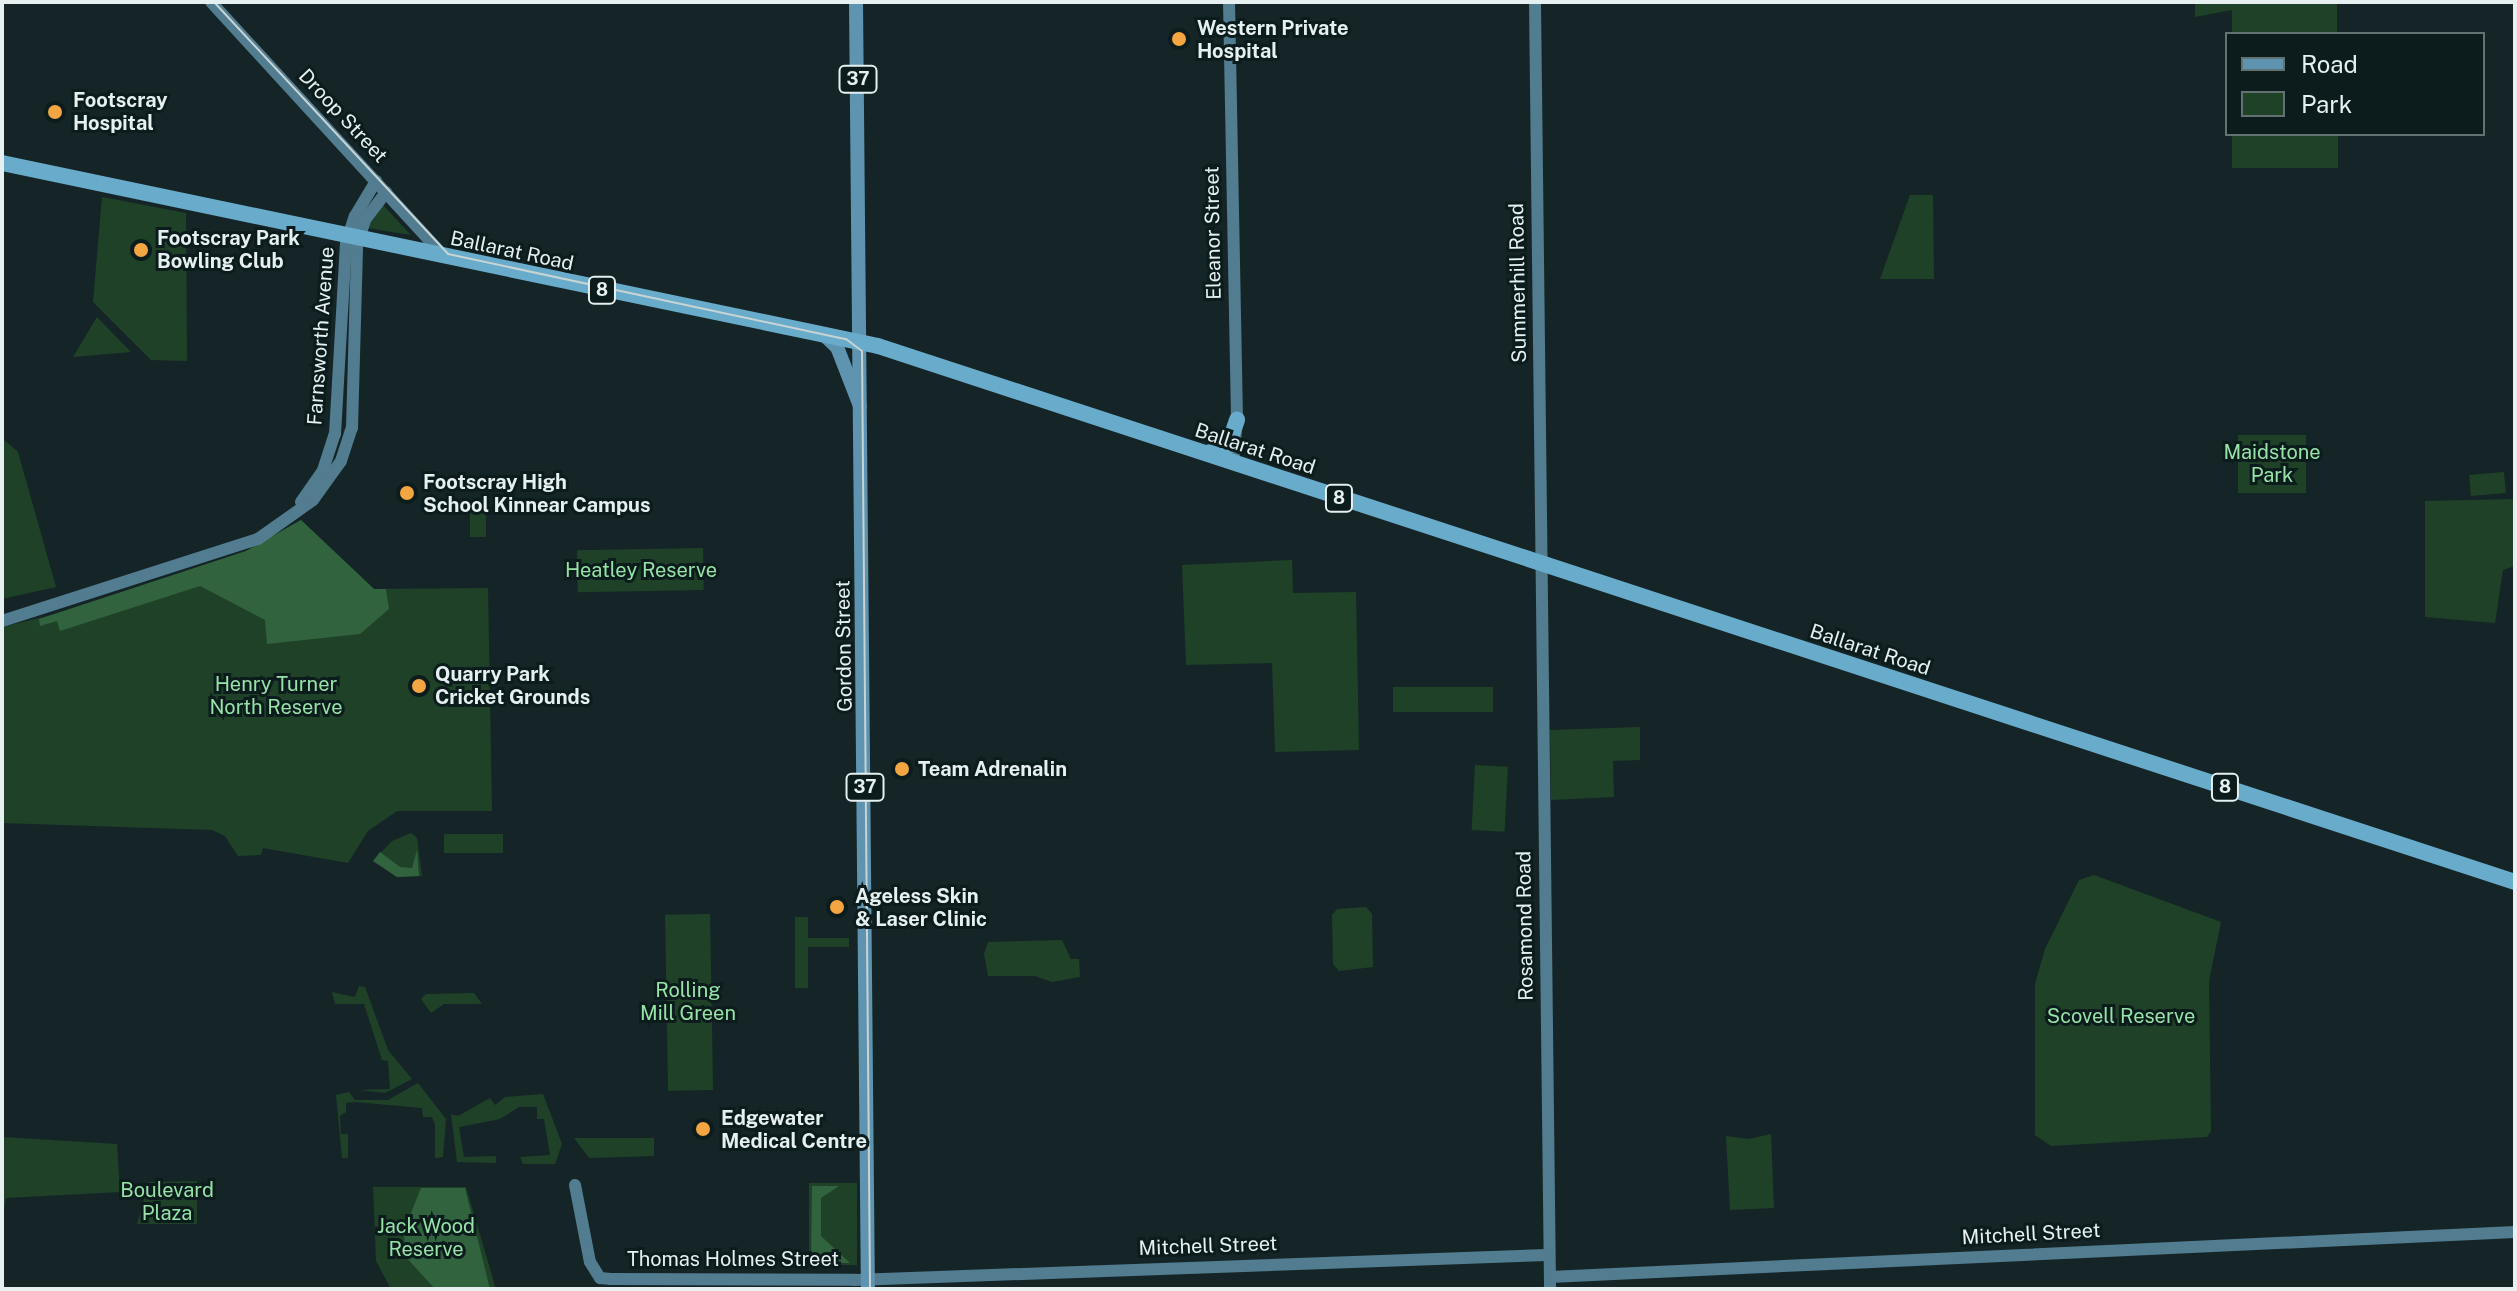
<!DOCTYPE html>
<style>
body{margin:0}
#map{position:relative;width:2517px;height:1291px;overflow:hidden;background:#152527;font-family:"Public Sans",sans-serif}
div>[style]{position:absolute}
.green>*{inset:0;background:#1f4128;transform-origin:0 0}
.forest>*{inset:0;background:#31643e}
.secondary>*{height:12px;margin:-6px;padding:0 6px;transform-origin:6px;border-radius:6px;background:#527c90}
.primary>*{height:14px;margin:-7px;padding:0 7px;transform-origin:7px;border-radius:7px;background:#5e94af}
.highway>*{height:16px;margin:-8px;padding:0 8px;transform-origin:8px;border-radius:8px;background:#69abcb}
.tram>*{height:2px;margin:-1px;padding:0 1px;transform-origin:1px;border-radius:1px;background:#c8d3d4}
.dots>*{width:22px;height:22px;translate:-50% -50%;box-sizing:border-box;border:4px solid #0c1c1d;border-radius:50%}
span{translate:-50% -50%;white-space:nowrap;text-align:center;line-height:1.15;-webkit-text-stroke:6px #0c1c1d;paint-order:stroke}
.shield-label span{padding:2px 6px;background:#0c1c1d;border:2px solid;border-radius:6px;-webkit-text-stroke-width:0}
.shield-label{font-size:18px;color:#e6f0f1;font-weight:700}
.poi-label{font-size:20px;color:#e6f0f1;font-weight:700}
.left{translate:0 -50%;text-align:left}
.street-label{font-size:20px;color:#e6f0f1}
.park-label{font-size:20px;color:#96e2a7}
.frame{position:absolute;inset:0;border:4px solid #e6f0f1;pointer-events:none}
.legend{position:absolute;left:2225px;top:32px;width:260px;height:104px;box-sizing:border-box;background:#0c1c1d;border:2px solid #637172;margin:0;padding:10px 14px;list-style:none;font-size:24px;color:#e6f0f1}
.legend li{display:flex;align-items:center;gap:16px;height:40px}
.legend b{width:40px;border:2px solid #637172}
</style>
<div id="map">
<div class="green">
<div style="clip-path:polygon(2195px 2px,2337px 2px,2337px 34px,2232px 34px,2232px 10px,2195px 17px)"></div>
<div style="left:2232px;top:134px;width:106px;height:34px"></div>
<div style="clip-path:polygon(1910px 195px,1933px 195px,1934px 279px,1880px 279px)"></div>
<div style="clip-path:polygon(102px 197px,186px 213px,187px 361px,151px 360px,93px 302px)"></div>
<div style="clip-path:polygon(383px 205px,411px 235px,367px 228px)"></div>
<div style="clip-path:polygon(97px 317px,131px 352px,73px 357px)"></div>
<div style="left:2306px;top:435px;width:58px;height:68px;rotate:90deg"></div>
<div style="clip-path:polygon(2px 438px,18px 452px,56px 587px,2px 599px)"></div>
<div style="left:2504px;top:472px;width:21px;height:35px;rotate:85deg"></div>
<div style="clip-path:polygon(2515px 499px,2515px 566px,2503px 570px,2495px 623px,2425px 617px,2425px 501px)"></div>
<div style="left:470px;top:503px;width:16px;height:34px"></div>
<div style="clip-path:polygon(301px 520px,374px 589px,488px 588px,492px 811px,397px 811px,368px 831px,348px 863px,263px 848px,261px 855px,238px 856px,225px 836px,212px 830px,2px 823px,2px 627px,64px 612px,246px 551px)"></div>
<div style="left:703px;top:548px;width:42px;height:126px;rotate:89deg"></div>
<div style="clip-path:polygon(1292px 560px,1293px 593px,1356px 592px,1359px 750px,1275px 752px,1272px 663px,1186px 665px,1182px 565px)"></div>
<div style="left:1493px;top:687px;width:25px;height:100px;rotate:90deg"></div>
<div style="clip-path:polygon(1640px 727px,1640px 760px,1613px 761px,1614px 797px,1551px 800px,1550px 730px)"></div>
<div style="left:1475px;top:765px;width:33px;height:65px;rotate:3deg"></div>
<div style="clip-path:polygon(411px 833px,417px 838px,422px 876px,397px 877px,373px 861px,392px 841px)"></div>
<div style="left:444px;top:834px;width:59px;height:19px"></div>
<div style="clip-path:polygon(2094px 875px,2221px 922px,2209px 981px,2211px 1131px,2207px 1137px,2051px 1146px,2035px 1135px,2035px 984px,2045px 949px,2079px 880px)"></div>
<div style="clip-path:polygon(1366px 907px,1372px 914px,1373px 967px,1339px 971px,1333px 964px,1332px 915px,1337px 909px)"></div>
<div style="left:710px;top:914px;width:176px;height:45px;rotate:89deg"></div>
<div style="clip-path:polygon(795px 917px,808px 917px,808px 938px,849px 938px,849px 947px,808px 947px,808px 988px,795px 988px)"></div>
<div style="clip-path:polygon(1062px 940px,1071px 959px,1079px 959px,1080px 977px,1052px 982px,1035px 976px,988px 976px,984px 954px,988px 942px)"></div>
<div style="clip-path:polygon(359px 986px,365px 987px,388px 1050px,412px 1079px,385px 1093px,359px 1090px,390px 1089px,388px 1061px,382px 1060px,364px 1004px,335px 1004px,332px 992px,355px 997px)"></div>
<div style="clip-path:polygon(474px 993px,482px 1004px,444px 1004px,431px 1013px,421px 999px,426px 994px)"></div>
<div style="clip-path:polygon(418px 1083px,446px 1119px,443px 1157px,435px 1158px,435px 1125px,432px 1117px,423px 1117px,422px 1108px,355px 1102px,346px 1103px,346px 1112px,340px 1116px,341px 1134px,348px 1134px,348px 1158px,342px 1158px,336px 1095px,349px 1092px,355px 1100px,388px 1100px)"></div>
<div style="clip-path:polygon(543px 1094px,562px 1144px,555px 1164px,523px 1164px,520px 1157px,550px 1155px,544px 1119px,537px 1119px,537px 1107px,519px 1107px,500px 1119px,459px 1127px,464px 1157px,496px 1156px,496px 1163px,457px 1162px,451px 1114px,458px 1116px,490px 1098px,495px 1105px,505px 1097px)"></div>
<div style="clip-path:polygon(1771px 1134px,1774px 1208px,1730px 1210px,1726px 1136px,1749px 1139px)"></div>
<div style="clip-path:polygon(2px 1137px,117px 1144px,120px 1192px,6px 1198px,2px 1220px)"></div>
<div style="clip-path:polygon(574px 1138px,654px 1138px,654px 1156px,589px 1158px)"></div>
<div style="clip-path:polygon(197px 1181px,197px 1224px,137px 1224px,149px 1182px)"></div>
<div style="left:857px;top:1183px;width:82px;height:48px;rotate:90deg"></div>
<div style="clip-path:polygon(373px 1187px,466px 1187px,496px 1289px,391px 1289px,376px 1261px)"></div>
</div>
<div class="forest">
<div style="clip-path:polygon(301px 520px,374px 589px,386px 589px,389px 609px,360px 634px,267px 644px,265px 620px,200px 586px,60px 631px,57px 621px,40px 626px,39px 619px,246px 551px)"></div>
<div style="clip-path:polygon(417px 850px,419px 876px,397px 877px,373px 861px,380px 852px,400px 867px,412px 868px)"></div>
<div style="clip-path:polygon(812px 1186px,839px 1186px,821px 1198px,821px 1236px,850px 1263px,811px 1263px)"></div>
<div style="clip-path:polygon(421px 1188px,465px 1188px,490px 1289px,435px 1289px,405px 1256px,404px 1230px)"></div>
</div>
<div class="secondary">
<div style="left:211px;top:2px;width:346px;rotate:47.5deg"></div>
<div style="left:1229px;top:2px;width:418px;rotate:88.9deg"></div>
<div style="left:1237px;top:420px;width:43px;rotate:95.3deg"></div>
<div style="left:1535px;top:2px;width:1287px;rotate:89.33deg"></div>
<div style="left:301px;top:502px;width:39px;rotate:-55deg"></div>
<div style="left:323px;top:470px;width:38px;rotate:-72deg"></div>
<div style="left:335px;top:434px;width:191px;rotate:-86.7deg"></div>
<div style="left:346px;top:243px;width:28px;rotate:-72deg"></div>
<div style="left:355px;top:216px;width:41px;rotate:-59deg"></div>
<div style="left:2px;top:621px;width:269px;rotate:-17.8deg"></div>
<div style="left:258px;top:539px;width:67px;rotate:-35.3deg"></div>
<div style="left:313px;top:500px;width:48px;rotate:-54.3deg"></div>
<div style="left:341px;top:461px;width:35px;rotate:-72deg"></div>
<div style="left:352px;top:428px;width:183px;rotate:-88.4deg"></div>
<div style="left:357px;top:245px;width:26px;rotate:-72deg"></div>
<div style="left:365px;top:220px;width:35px;rotate:-53deg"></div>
<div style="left:575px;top:1185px;width:78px;rotate:79deg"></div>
<div style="left:590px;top:1262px;width:19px;rotate:58deg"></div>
<div style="left:600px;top:1278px;width:11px;rotate:5deg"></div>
<div style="left:611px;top:1279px;width:244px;rotate:0.2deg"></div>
<div style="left:855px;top:1280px;width:693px;rotate:-2.07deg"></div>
<div style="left:1550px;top:1277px;width:966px;rotate:-2.67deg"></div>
</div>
<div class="primary">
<div style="left:856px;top:2px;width:1287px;rotate:89.47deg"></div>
<div style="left:824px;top:335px;width:18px;rotate:43deg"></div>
<div style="left:837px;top:347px;width:63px;rotate:68.7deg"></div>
</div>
<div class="highway">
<div style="left:2px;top:163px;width:895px;rotate:11.8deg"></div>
<div style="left:878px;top:346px;width:1723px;rotate:18.13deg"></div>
<div style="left:1207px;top:453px;width:22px;rotate:-18deg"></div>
<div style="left:1228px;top:446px;width:28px;rotate:-71deg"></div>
</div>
<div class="tram">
<div style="left:214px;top:2px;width:344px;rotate:47.1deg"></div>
<div style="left:448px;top:254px;width:407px;rotate:12.1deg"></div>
<div style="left:846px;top:339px;width:20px;rotate:37deg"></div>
<div style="left:862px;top:351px;width:938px;rotate:89.51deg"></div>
</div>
<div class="dots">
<div style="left:1179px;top:39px;background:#f2a540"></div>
<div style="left:55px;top:112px;background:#f2a540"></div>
<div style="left:141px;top:250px;background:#f2a540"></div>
<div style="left:407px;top:493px;background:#f2a540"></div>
<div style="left:419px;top:686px;background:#f2a540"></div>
<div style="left:902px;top:769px;background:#f2a540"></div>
<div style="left:837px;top:907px;background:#f2a540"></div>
<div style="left:703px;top:1129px;background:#f2a540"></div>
</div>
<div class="shield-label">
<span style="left:858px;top:79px">37</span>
<span style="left:602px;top:290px">8</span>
<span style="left:1339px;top:498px">8</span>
<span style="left:865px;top:787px">37</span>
<span style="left:2225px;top:787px">8</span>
</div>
<div class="poi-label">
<span class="left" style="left:1197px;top:40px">Western Private<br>Hospital</span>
<span class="left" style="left:73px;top:112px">Footscray<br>Hospital</span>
<span class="left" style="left:157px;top:250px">Footscray Park<br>Bowling Club</span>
<span class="left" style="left:423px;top:494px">Footscray High<br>School Kinnear Campus</span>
<span class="left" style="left:435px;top:686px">Quarry Park<br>Cricket Grounds</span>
<span class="left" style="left:918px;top:769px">Team Adrenalin</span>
<span class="left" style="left:855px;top:908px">Ageless Skin<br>&amp; Laser Clinic</span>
<span class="left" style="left:721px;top:1130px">Edgewater<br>Medical Centre</span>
</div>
<div class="street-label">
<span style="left:343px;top:116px;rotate:47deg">Droop Street</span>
<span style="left:1213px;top:233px;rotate:-91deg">Eleanor Street</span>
<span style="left:512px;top:251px;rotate:12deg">Ballarat Road</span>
<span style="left:1518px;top:283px;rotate:-91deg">Summerhill Road</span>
<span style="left:321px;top:336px;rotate:-86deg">Farnsworth Avenue</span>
<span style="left:1255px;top:449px;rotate:18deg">Ballarat Road</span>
<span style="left:844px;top:646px;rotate:-91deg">Gordon Street</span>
<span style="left:1870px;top:650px;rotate:18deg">Ballarat Road</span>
<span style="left:1525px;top:926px;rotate:-91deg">Rosamond Road</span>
<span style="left:2031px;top:1234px;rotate:-3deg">Mitchell Street</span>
<span style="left:1208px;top:1246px;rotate:-2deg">Mitchell Street</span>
<span style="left:733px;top:1259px">Thomas Holmes Street</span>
</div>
<div class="park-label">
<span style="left:2272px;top:464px">Maidstone<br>Park</span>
<span style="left:641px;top:570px">Heatley Reserve</span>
<span style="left:276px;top:696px">Henry Turner<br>North Reserve</span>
<span style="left:688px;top:1002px">Rolling<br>Mill Green</span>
<span style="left:2121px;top:1016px">Scovell Reserve</span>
<span style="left:167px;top:1202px">Boulevard<br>Plaza</span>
<span style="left:426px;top:1238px">Jack Wood<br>Reserve</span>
</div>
<div class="frame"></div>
<ul class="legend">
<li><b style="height:10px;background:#5e94af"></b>Road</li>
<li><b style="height:22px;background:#1f4128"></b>Park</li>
</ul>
</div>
